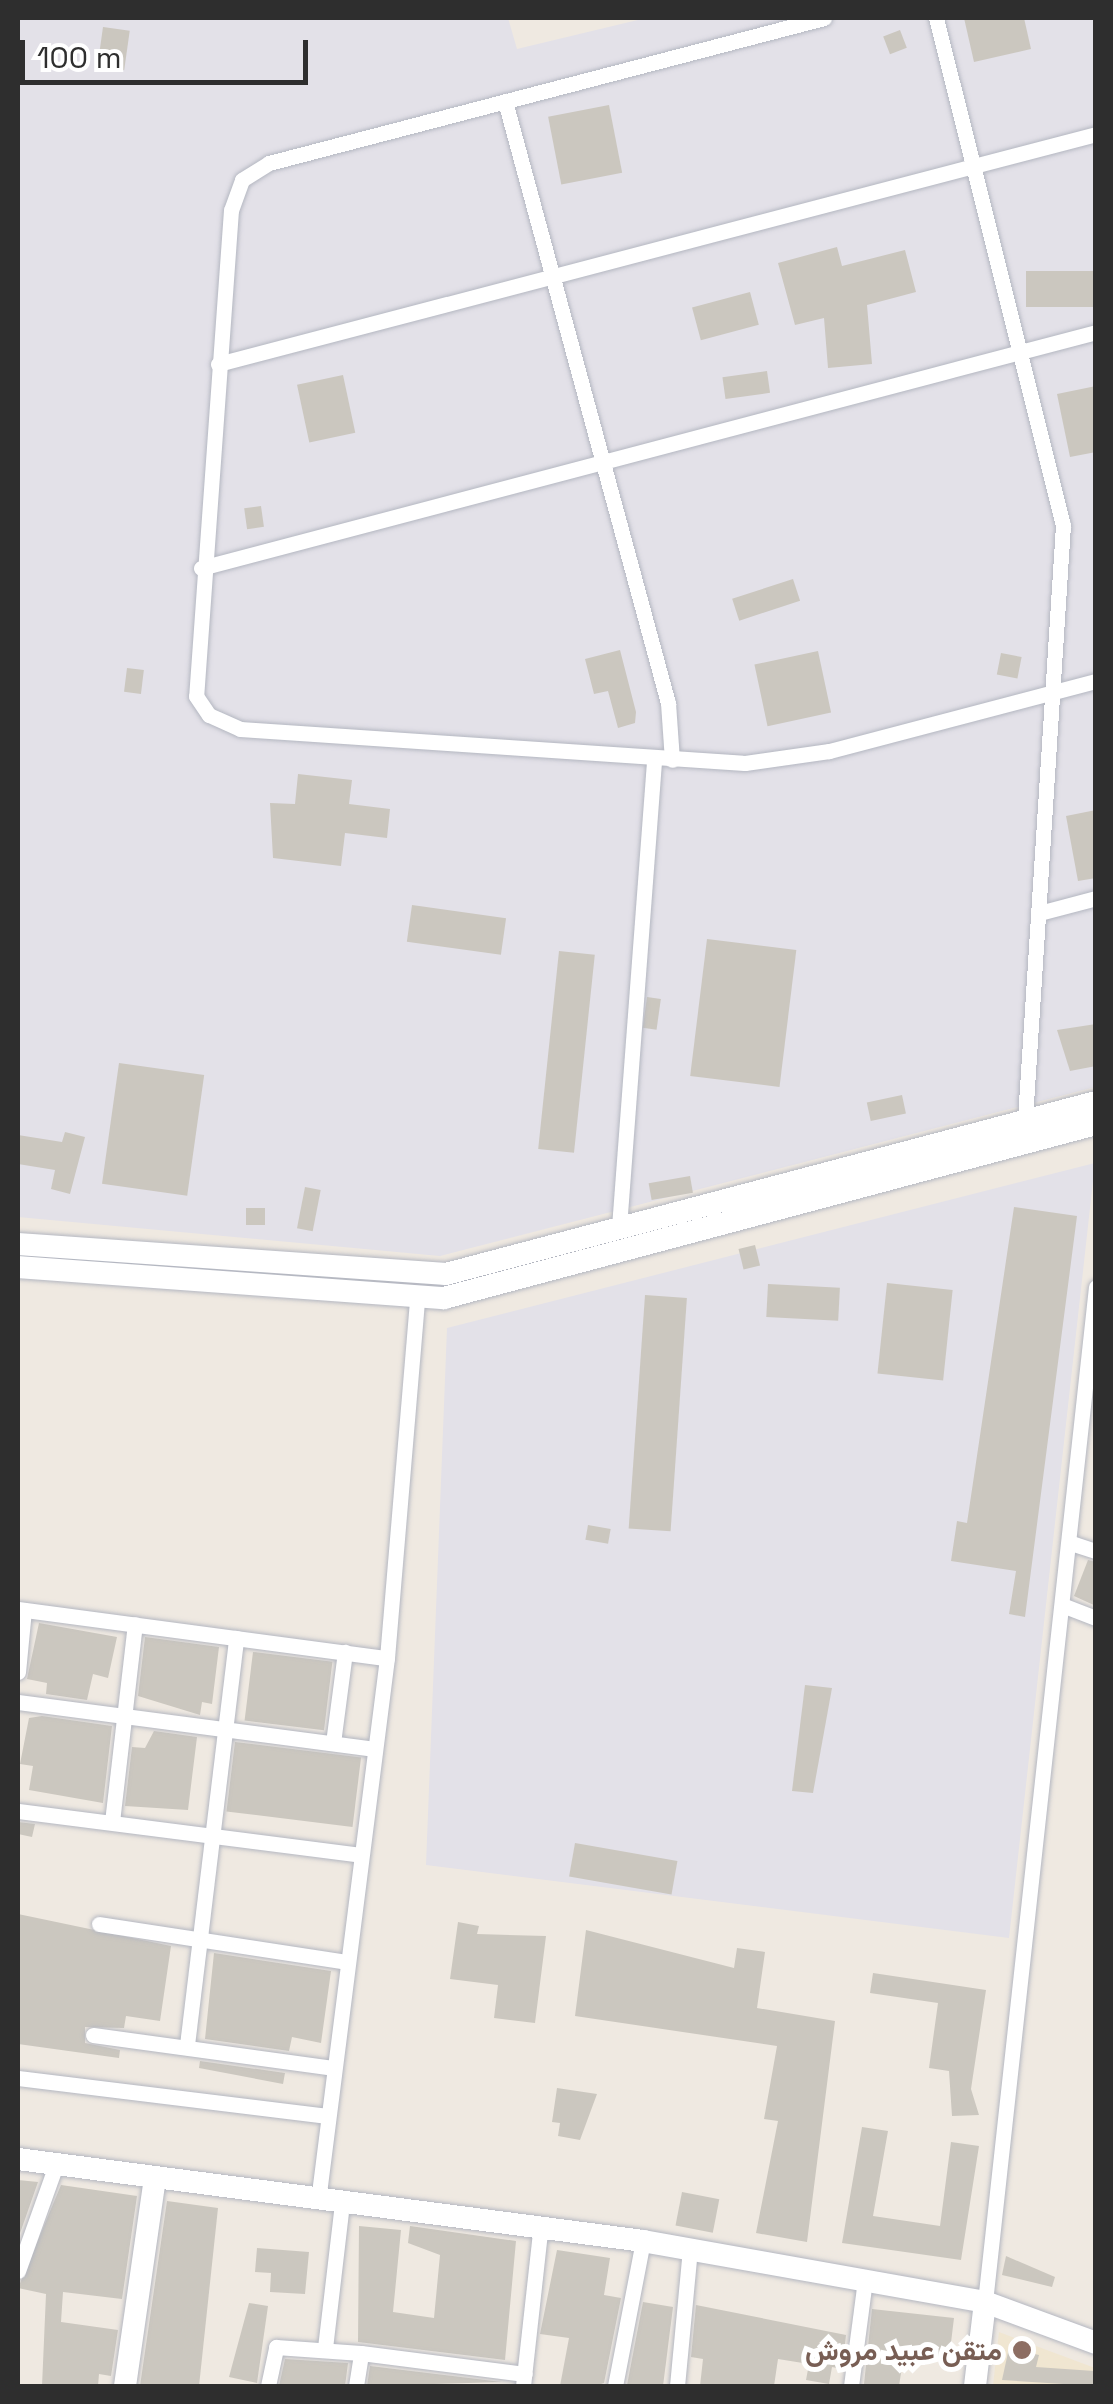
<!DOCTYPE html>
<meta charset="utf-8">
<style>
body{margin:0}
#map{position:relative;width:1113px;height:2404px;overflow:hidden;background:#efe9e1;font-family:"Space Grotesk",Vazirmatn,sans-serif}
div>[style]{position:absolute}
.industrial>*{inset:0;background:#e3e1e8}
.education>*{inset:0;background:#f0e6d1}
.building>*{inset:0;background:#cbc7bf;transform-origin:0 0}
.roads{filter:drop-shadow(0 0 2px #b4b7c1) drop-shadow(0 0 2px #b4b7c1)}
.street>*{height:15px;margin:-7.5px;padding:0 7.5px;transform-origin:7.5px;border-radius:7.5px;background:#fff}
.secondary>*{height:22px;margin:-11px;padding:0 11px;transform-origin:11px;border-radius:11px;background:#fff}
.dots>*{width:28px;height:28px;translate:-50% -50%;box-sizing:border-box;border:5px solid #fff;border-radius:50%}
span{translate:-50% -50%;white-space:nowrap;text-align:center;line-height:1.15;-webkit-text-stroke:10px #fff;paint-order:stroke}
.education-label{font-size:28px;color:#785e54;font-weight:700}
.right{translate:-100% -50%;text-align:right}
.frame{position:absolute;inset:0;border:20px solid #2e2e2e;pointer-events:none}
.scale{position:absolute;left:20px;top:40px;width:288px;height:45px;box-sizing:border-box;border:5px solid #2e2e2e;border-top:0;padding-left:12px;font-size:30px;line-height:35px;white-space:nowrap;color:#2e2e2e;-webkit-text-stroke:8px #fff;paint-order:stroke}
</style>
<div id="map">
<div class="industrial">
<div style="clip-path:polygon(18px 18px,508px 18px,517px 49px,646px 18px,1095px 18px,1095px 1087px,440px 1256px,18px 1217px)"></div>
<div style="clip-path:polygon(1095px 1163px,1009px 1938px,426px 1865px,447px 1328px)"></div>
</div>
<div class="education">
<div style="clip-path:polygon(999px 2332px,1095px 2368px,1095px 2386px,993px 2386px)"></div>
</div>
<div class="building">
<div style="clip-path:polygon(964px 18px,1024px 18px,1031px 49px,974px 62px)"></div>
<div style="left:103px;top:27px;width:27px;height:40px;rotate:8deg"></div>
<div style="left:900px;top:30px;width:19px;height:18px;rotate:69deg"></div>
<div style="left:609px;top:105px;width:69px;height:62px;rotate:79deg"></div>
<div style="clip-path:polygon(837px 247px,842px 266px,905px 250px,916px 292px,867px 305px,872px 364px,828px 368px,824px 318px,795px 325px,778px 263px)"></div>
<div style="left:1096px;top:271px;width:36px;height:70px;rotate:90deg"></div>
<div style="left:750px;top:292px;width:34px;height:60px;rotate:75deg"></div>
<div style="left:767px;top:371px;width:22px;height:45px;rotate:82deg"></div>
<div style="left:343px;top:375px;width:59px;height:47px;rotate:78deg"></div>
<div style="clip-path:polygon(1096px 386px,1096px 452px,1070px 457px,1057px 394px)"></div>
<div style="left:261px;top:506px;width:21px;height:17px;rotate:82deg"></div>
<div style="left:793px;top:579px;width:23px;height:64px;rotate:72deg"></div>
<div style="clip-path:polygon(620px 650px,636px 712px,635px 723px,618px 728px,608px 691px,594px 694px,585px 659px)"></div>
<div style="left:818px;top:651px;width:63px;height:65px;rotate:78deg"></div>
<div style="left:1001px;top:653px;width:21px;height:22px;rotate:11deg"></div>
<div style="left:127px;top:668px;width:17px;height:24px;rotate:7deg"></div>
<div style="clip-path:polygon(298px 774px,352px 780px,349px 804px,390px 809px,387px 838px,345px 833px,341px 866px,273px 858px,270px 803px,295px 804px)"></div>
<div style="clip-path:polygon(1096px 810px,1096px 878px,1078px 881px,1066px 816px)"></div>
<div style="left:412px;top:905px;width:95px;height:37px;rotate:8deg"></div>
<div style="left:707px;top:939px;width:90px;height:138px;rotate:7deg"></div>
<div style="left:559px;top:951px;width:36px;height:199px;rotate:6deg"></div>
<div style="left:647px;top:997px;width:14px;height:31px;rotate:8deg"></div>
<div style="clip-path:polygon(1096px 1024px,1096px 1066px,1070px 1071px,1057px 1030px)"></div>
<div style="left:119px;top:1063px;width:86px;height:122px;rotate:8deg"></div>
<div style="left:902px;top:1095px;width:19px;height:36px;rotate:78deg"></div>
<div style="clip-path:polygon(65px 1132px,85px 1137px,70px 1194px,51px 1189px,55px 1170px,18px 1164px,18px 1135px,62px 1142px)"></div>
<div style="left:690px;top:1176px;width:17px;height:42px;rotate:80deg"></div>
<div style="left:305px;top:1187px;width:16px;height:42px;rotate:11deg"></div>
<div style="clip-path:polygon(1014px 1207px,1077px 1216px,1025px 1617px,1009px 1614px,1016px 1571px,951px 1561px,957px 1521px,967px 1523px)"></div>
<div style="left:246px;top:1208px;width:19px;height:17px"></div>
<div style="left:755px;top:1245px;width:21px;height:17px;rotate:76deg"></div>
<div style="left:887px;top:1283px;width:66px;height:91px;rotate:6deg"></div>
<div style="left:768px;top:1284px;width:72px;height:33px;rotate:3deg"></div>
<div style="left:645px;top:1295px;width:42px;height:234px;rotate:4deg"></div>
<div style="left:588px;top:1525px;width:23px;height:15px;rotate:10deg"></div>
<div style="clip-path:polygon(1088px 1560px,1096px 1562px,1096px 1606px,1074px 1596px)"></div>
<div style="clip-path:polygon(39px 1623px,117px 1637px,108px 1678px,93px 1674px,87px 1700px,46px 1694px,47px 1683px,27px 1679px)"></div>
<div style="clip-path:polygon(145px 1637px,219px 1647px,212px 1704px,202px 1702px,200px 1715px,138px 1696px)"></div>
<div style="left:253px;top:1652px;width:80px;height:69px;rotate:7deg"></div>
<div style="clip-path:polygon(805px 1685px,832px 1688px,813px 1793px,792px 1791px)"></div>
<div style="clip-path:polygon(42px 1716px,112px 1726px,103px 1803px,29px 1790px,33px 1766px,20px 1764px,29px 1718px)"></div>
<div style="clip-path:polygon(154px 1731px,197px 1737px,188px 1810px,125px 1806px,132px 1747px,145px 1748px)"></div>
<div style="left:235px;top:1742px;width:127px;height:70px;rotate:7deg"></div>
<div style="clip-path:polygon(18px 1822px,35px 1824px,32px 1837px,18px 1834px)"></div>
<div style="left:575px;top:1843px;width:104px;height:34px;rotate:10deg"></div>
<div style="clip-path:polygon(18px 1914px,171px 1946px,160px 2021px,126px 2016px,124px 2028px,85px 2027px,85px 2043px,120px 2050px,119px 2058px,18px 2044px)"></div>
<div style="clip-path:polygon(458px 1922px,479px 1926px,477px 1934px,546px 1936px,535px 2023px,494px 2018px,498px 1985px,450px 1979px)"></div>
<div style="clip-path:polygon(586px 1930px,734px 1968px,737px 1948px,765px 1952px,757px 2008px,835px 2021px,807px 2242px,756px 2233px,778px 2121px,764px 2119px,777px 2046px,575px 2016px)"></div>
<div style="clip-path:polygon(214px 1953px,331px 1971px,321px 2043px,292px 2037px,289px 2051px,205px 2039px)"></div>
<div style="clip-path:polygon(873px 1973px,986px 1990px,971px 2089px,979px 2115px,952px 2116px,949px 2071px,929px 2068px,938px 2003px,870px 1993px)"></div>
<div style="clip-path:polygon(200px 2061px,285px 2073px,283px 2084px,199px 2068px)"></div>
<div style="clip-path:polygon(557px 2088px,597px 2094px,580px 2140px,558px 2136px,560px 2123px,552px 2122px)"></div>
<div style="clip-path:polygon(862px 2127px,888px 2131px,873px 2216px,940px 2226px,951px 2142px,979px 2146px,961px 2260px,842px 2243px)"></div>
<div style="clip-path:polygon(18px 2180px,38px 2182px,18px 2239px)"></div>
<div style="clip-path:polygon(61px 2185px,137px 2196px,122px 2299px,63px 2292px,61px 2322px,118px 2330px,111px 2376px,99px 2374px,98px 2386px,42px 2386px,46px 2294px,18px 2288px)"></div>
<div style="left:682px;top:2192px;width:38px;height:34px;rotate:11deg"></div>
<div style="clip-path:polygon(167px 2201px,218px 2208px,199px 2386px,140px 2386px)"></div>
<div style="clip-path:polygon(359px 2226px,401px 2230px,393px 2312px,434px 2318px,440px 2255px,408px 2243px,410px 2226px,516px 2241px,505px 2360px,358px 2342px)"></div>
<div style="clip-path:polygon(257px 2248px,309px 2252px,305px 2294px,270px 2292px,271px 2273px,255px 2272px)"></div>
<div style="clip-path:polygon(557px 2250px,610px 2258px,604px 2295px,621px 2298px,604px 2383px,595px 2386px,560px 2386px,569px 2338px,540px 2334px)"></div>
<div style="clip-path:polygon(1006px 2256px,1055px 2277px,1052px 2287px,1002px 2275px)"></div>
<div style="clip-path:polygon(643px 2302px,673px 2307px,663px 2386px,627px 2385px)"></div>
<div style="clip-path:polygon(249px 2303px,268px 2306px,257px 2383px,229px 2377px)"></div>
<div style="clip-path:polygon(696px 2305px,846px 2335px,842px 2369px,832px 2367px,829px 2384px,806px 2380px,809px 2364px,778px 2359px,774px 2386px,700px 2386px,703px 2359px,691px 2357px)"></div>
<div style="clip-path:polygon(872px 2309px,954px 2318px,949px 2359px,904px 2354px,899px 2386px,864px 2384px)"></div>
<div style="clip-path:polygon(1009px 2348px,1039px 2355px,1036px 2367px,1094px 2371px,1095px 2386px,1002px 2380px)"></div>
<div style="clip-path:polygon(285px 2359px,348px 2363px,345px 2386px,279px 2386px)"></div>
<div style="clip-path:polygon(370px 2366px,502px 2382px,367px 2386px)"></div>
</div>
<div class="roads">
<div class="street">
<div style="left:824px;top:18px;width:574px;rotate:165.36deg"></div>
<div style="left:269px;top:163px;width:32px;rotate:148deg"></div>
<div style="left:242px;top:180px;width:32px;rotate:110deg"></div>
<div style="left:231px;top:210px;width:487px;rotate:94.1deg"></div>
<div style="left:196px;top:696px;width:23px;rotate:56deg"></div>
<div style="left:209px;top:715px;width:34px;rotate:24deg"></div>
<div style="left:240px;top:729px;width:506px;rotate:3.85deg"></div>
<div style="left:745px;top:763px;width:85px;rotate:-8.1deg"></div>
<div style="left:829px;top:751px;width:276px;rotate:-14.7deg"></div>
<div style="left:936px;top:18px;width:523px;rotate:75.94deg"></div>
<div style="left:1063px;top:525px;width:595px;rotate:93.66deg"></div>
<div style="left:505px;top:101px;width:624px;rotate:74.85deg"></div>
<div style="left:668px;top:703px;width:57px;rotate:86deg"></div>
<div style="left:218px;top:364px;width:908px;rotate:-14.68deg"></div>
<div style="left:201px;top:568px;width:926px;rotate:-14.77deg"></div>
<div style="left:1039px;top:913px;width:59px;rotate:-14.7deg"></div>
<div style="left:619px;top:1227px;width:469px;rotate:-85.7deg"></div>
<div style="left:1071px;top:1543px;width:26px;rotate:18deg"></div>
<div style="left:1062px;top:1605px;width:36px;rotate:21deg"></div>
<div style="left:18px;top:1609px;width:372px;rotate:7.6deg"></div>
<div style="left:18px;top:1672px;width:62px;rotate:-84.5deg"></div>
<div style="left:18px;top:1702px;width:360px;rotate:7.5deg"></div>
<div style="left:333px;top:1743px;width:92px;rotate:-82.5deg"></div>
<div style="left:18px;top:1811px;width:346px;rotate:7.3deg"></div>
<div style="left:112px;top:1822px;width:199px;rotate:-83.4deg"></div>
<div style="left:99px;top:1924px;width:251px;rotate:8.7deg"></div>
<div style="left:93px;top:2035px;width:242px;rotate:7.8deg"></div>
<div style="left:187px;top:2045px;width:410px;rotate:-83.1deg"></div>
<div style="left:18px;top:2078px;width:312px;rotate:7deg"></div>
<div style="left:318px;top:2201px;width:547px;rotate:-82.76deg"></div>
<div style="left:387px;top:1658px;width:359px;rotate:-85.2deg"></div>
<div style="left:18px;top:2271px;width:113px;rotate:-70.3deg"></div>
<div style="left:985px;top:2302px;width:1021px;rotate:-83.76deg"></div>
<div style="left:325px;top:2348px;width:145px;rotate:-83.3deg"></div>
<div style="left:268px;top:2386px;width:40px;rotate:-78deg"></div>
<div style="left:276px;top:2347px;width:85px;rotate:4deg"></div>
<div style="left:356px;top:2386px;width:33px;rotate:-81deg"></div>
<div style="left:361px;top:2353px;width:165px;rotate:7.3deg"></div>
<div style="left:523px;top:2386px;width:156px;rotate:-83.7deg"></div>
<div style="left:615px;top:2386px;width:148px;rotate:-79.1deg"></div>
<div style="left:677px;top:2386px;width:138px;rotate:-84.6deg"></div>
<div style="left:851px;top:2386px;width:107px;rotate:-82.5deg"></div>
</div>
<div class="secondary">
<div style="left:18px;top:1244px;width:429px;rotate:4deg"></div>
<div style="left:446px;top:1274px;width:672px;rotate:-14.82deg"></div>
<div style="left:18px;top:1267px;width:427px;rotate:4.2deg"></div>
<div style="left:444px;top:1298px;width:675px;rotate:-14.94deg"></div>
<div style="left:18px;top:2159px;width:630px;rotate:7.47deg"></div>
<div style="left:643px;top:2241px;width:347px;rotate:10.1deg"></div>
<div style="left:985px;top:2302px;width:118px;rotate:20.3deg"></div>
<div style="left:125px;top:2386px;width:210px;rotate:-81.8deg"></div>
<div style="left:975px;top:2386px;width:85px;rotate:-83.2deg"></div>
</div>
</div>
<div class="dots">
<div style="left:1022px;top:2350px;background:#8d6e63"></div>
</div>
<div class="education-label">
<span class="right" style="left:1002px;top:2350px">متقن عبيد مروش</span>
</div>
<div class="frame"></div>
<div class="scale">100 m</div>
</div>
